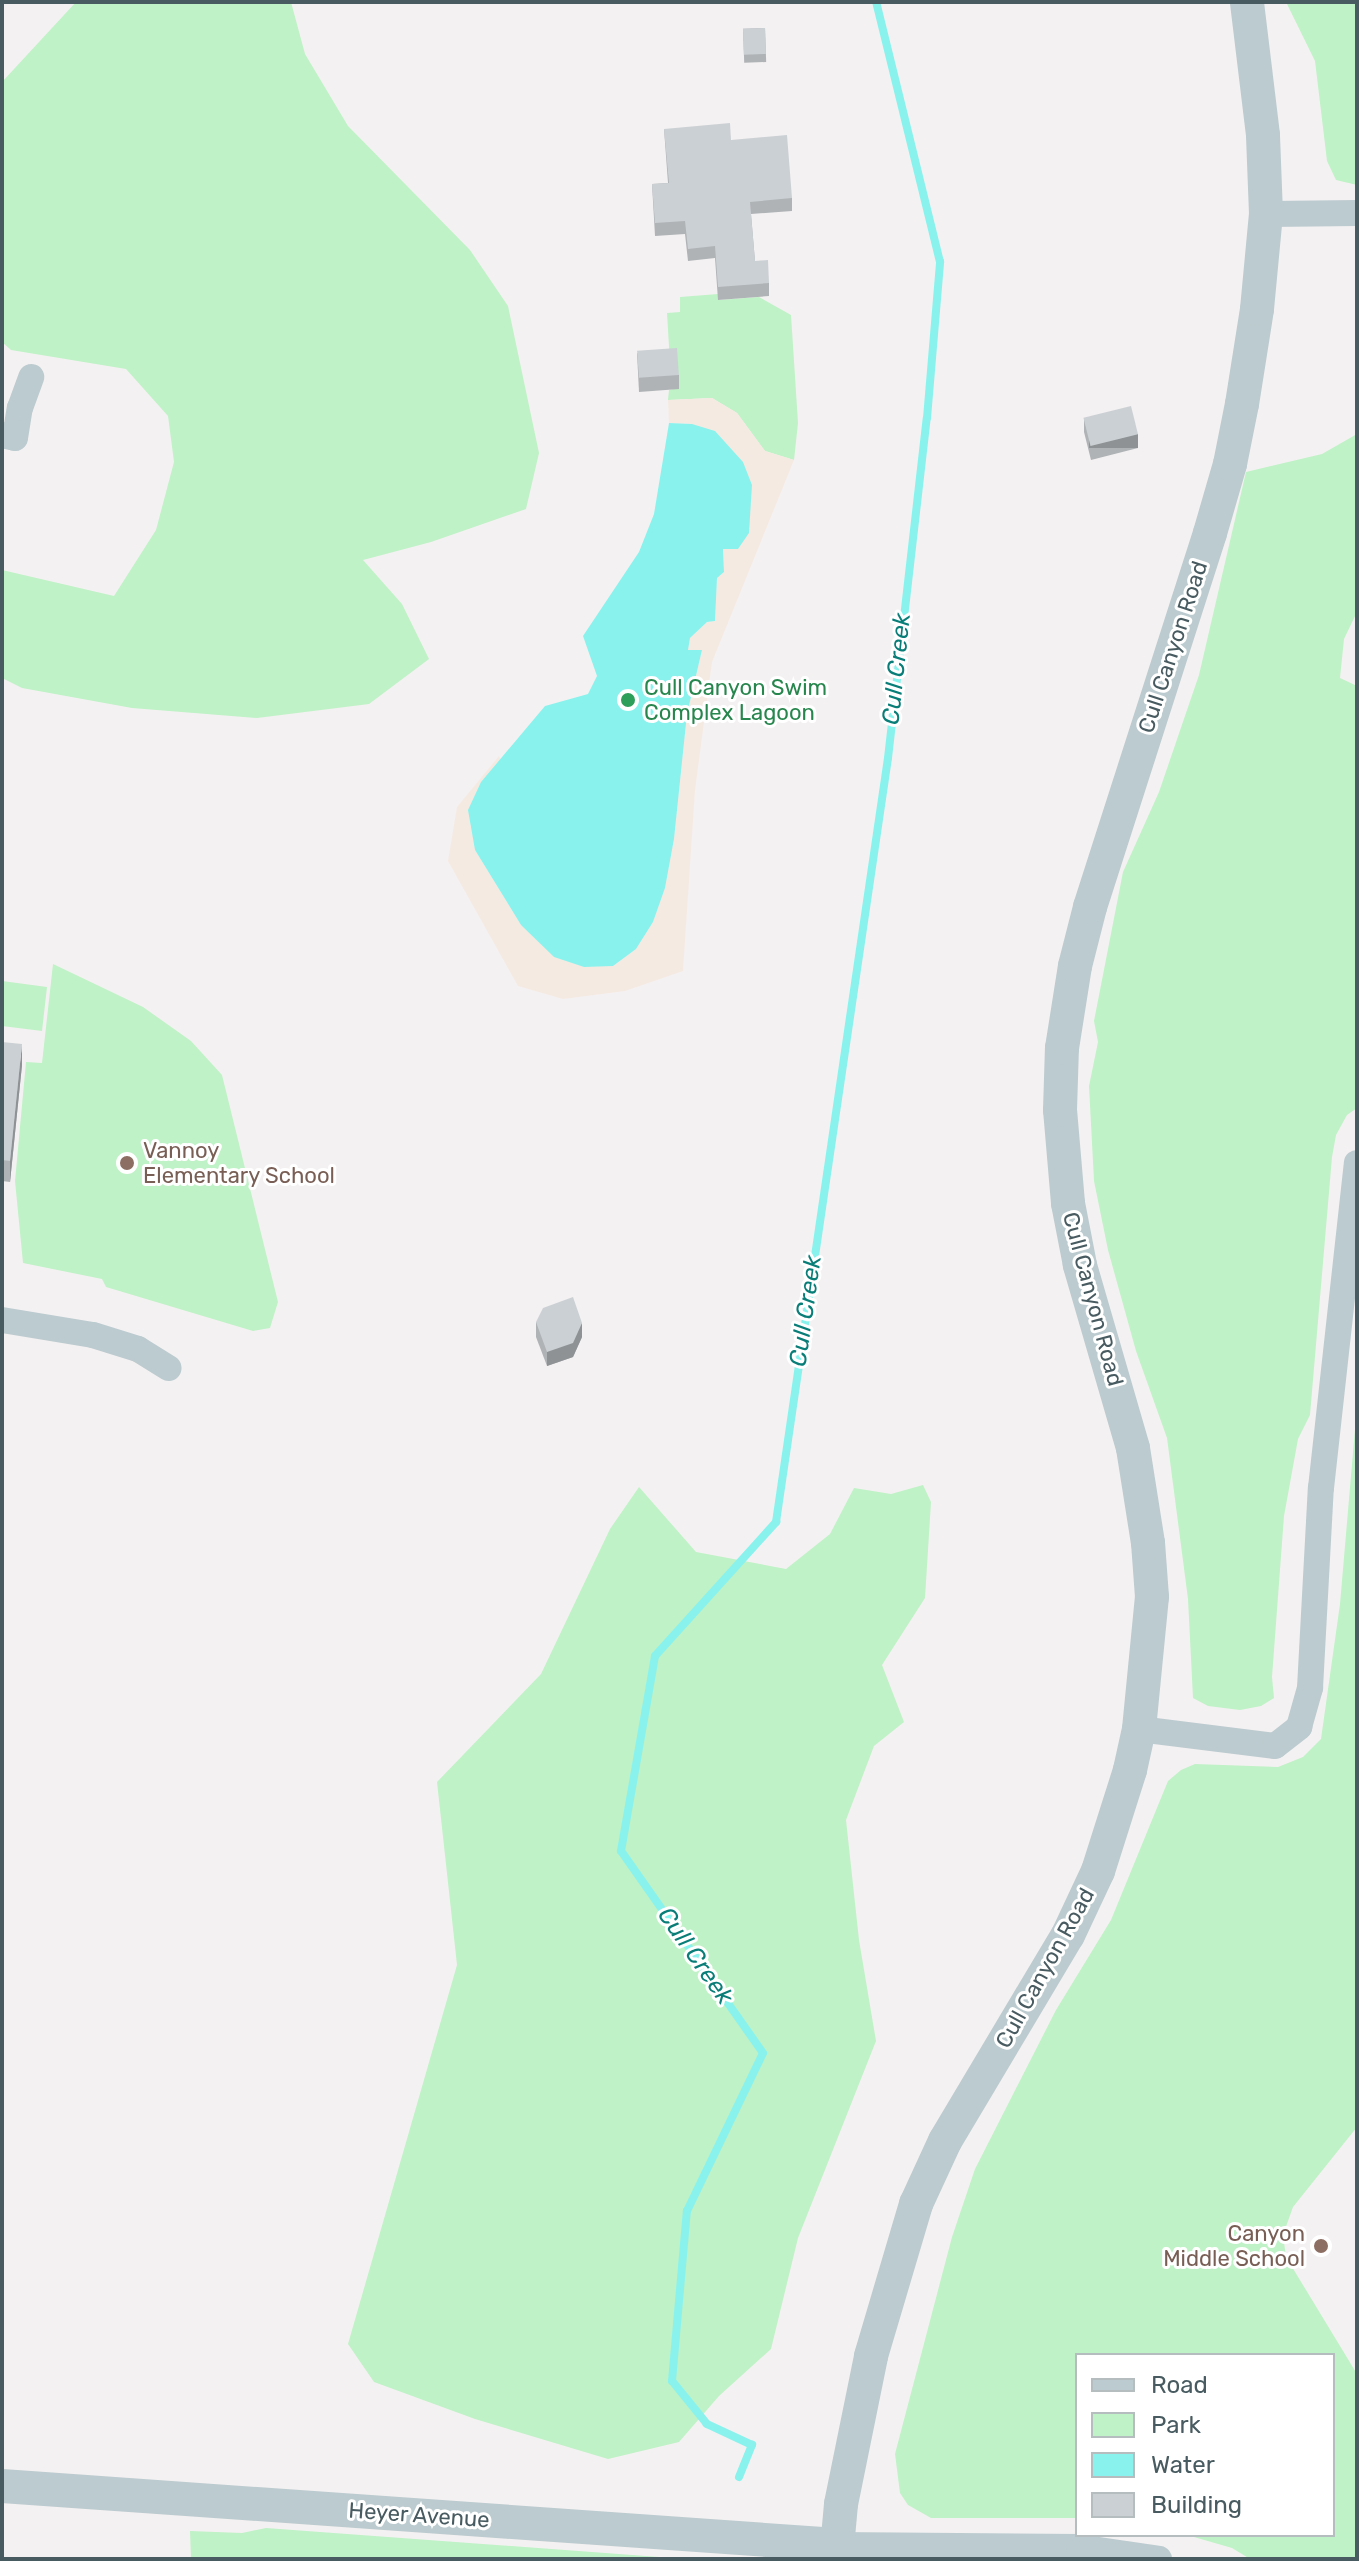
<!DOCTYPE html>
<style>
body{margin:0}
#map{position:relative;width:1359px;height:2561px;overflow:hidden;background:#f4f1f2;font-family:Rubik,sans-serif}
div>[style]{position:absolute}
.green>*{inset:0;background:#bff2c6}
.sand>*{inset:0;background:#f5eae2}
.water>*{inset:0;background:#8af2ed}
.stream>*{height:8px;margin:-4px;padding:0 4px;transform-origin:4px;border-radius:4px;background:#8af2ed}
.minor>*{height:26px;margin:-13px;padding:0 13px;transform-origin:13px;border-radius:13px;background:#bccbcf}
.tertiary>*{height:34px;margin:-17px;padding:0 17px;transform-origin:17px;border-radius:17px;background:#bccbcf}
.wall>*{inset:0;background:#afb3b6;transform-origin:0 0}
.shaded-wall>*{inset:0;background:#8e9294;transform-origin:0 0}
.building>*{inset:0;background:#cbd0d4;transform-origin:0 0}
.dots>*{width:22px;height:22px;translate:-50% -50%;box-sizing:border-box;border:4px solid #fff;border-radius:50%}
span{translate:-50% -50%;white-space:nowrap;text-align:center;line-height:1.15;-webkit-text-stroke:6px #fff;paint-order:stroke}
.street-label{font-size:22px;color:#485b60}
.leisure-label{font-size:22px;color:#27864d}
.left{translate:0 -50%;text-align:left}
.education-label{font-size:22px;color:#785e54}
.right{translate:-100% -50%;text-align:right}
.water-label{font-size:24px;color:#097d78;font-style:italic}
.frame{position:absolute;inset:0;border:4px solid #485b60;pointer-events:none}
.legend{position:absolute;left:1075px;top:2353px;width:260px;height:184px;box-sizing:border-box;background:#fff;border:2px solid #b6bdbf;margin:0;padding:10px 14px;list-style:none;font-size:24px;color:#485b60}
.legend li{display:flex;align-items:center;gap:16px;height:40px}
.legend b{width:40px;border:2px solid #b6bdbf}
</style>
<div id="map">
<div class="green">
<div style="clip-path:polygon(76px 2px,291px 2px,305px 54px,348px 126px,470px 250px,508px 306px,539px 453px,526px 509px,431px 542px,363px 560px,402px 604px,429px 659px,369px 704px,257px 718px,132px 708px,22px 688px,2px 678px,2px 570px,114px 596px,156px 530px,174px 462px,168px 416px,126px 369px,11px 350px,2px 342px,2px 82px)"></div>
<div style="clip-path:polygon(1286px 2px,1357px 2px,1357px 185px,1336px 180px,1327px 161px,1315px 61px)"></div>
<div style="clip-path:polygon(718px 294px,719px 300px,759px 297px,791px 315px,798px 423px,794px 460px,765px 451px,737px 413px,712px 398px,668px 400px,669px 390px,679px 388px,670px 363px,667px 313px,680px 312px,680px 297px)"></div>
<div style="clip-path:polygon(1357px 434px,1357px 612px,1344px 639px,1340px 678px,1357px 686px,1357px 1108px,1347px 1115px,1336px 1135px,1332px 1157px,1310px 1415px,1298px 1439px,1284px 1516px,1272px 1677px,1274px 1698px,1261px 1706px,1240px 1710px,1208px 1706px,1193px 1698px,1188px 1599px,1167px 1438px,1136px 1351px,1108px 1250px,1094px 1181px,1089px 1086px,1098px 1042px,1094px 1021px,1123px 872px,1159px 792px,1199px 675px,1246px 472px,1322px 454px)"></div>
<div style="clip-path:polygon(53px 964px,143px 1007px,191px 1041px,222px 1075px,278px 1302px,270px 1328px,253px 1331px,106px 1287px,102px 1279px,23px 1263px,15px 1181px,26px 1062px,42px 1063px)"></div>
<div style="clip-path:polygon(2px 981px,47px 987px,42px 1031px,2px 1026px)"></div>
<div style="clip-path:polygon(1357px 1406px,1357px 2127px,1293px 2207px,1283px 2235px,1286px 2257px,1357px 2374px,1357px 2559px,1250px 2559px,1232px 2548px,1187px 2535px,1333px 2535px,1333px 2355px,1077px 2355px,1077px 2518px,931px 2518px,908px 2505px,900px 2493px,895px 2454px,952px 2237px,975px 2169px,1056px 2010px,1111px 1920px,1168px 1781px,1181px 1770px,1195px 1764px,1278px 1767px,1303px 1757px,1321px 1739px,1340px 1604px)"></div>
<div style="clip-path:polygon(923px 1485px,931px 1502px,925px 1598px,882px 1665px,904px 1722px,874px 1746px,846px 1820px,859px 1940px,876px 2041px,798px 2238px,771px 2349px,719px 2396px,679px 2442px,608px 2459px,475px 2419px,374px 2382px,348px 2344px,457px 1965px,437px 1782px,541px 1674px,610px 1529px,639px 1487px,696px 1552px,786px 1569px,830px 1534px,854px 1488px,891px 1494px)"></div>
<div style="clip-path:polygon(266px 2528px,686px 2559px,191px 2559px,190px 2531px,242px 2533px)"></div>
</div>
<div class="sand">
<div style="clip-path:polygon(712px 398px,737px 413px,765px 451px,794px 460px,712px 662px,695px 790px,683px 971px,625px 991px,563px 999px,518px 986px,448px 861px,457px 807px,499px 756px,501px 760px,481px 782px,475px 850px,521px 925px,613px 966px,636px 949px,653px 922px,665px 888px,674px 839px,687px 714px,702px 650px,688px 650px,690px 638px,707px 622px,715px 621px,717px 578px,724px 572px,723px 549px,692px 424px,669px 423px,668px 400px)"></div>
</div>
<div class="water">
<div style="clip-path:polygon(669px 423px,692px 424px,715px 431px,743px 462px,752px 485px,749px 533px,738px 549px,723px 549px,724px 572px,717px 578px,715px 621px,707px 622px,690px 638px,688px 650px,702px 650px,687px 714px,674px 839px,665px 888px,653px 922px,636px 949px,613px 966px,584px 967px,554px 957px,521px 925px,475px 850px,468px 810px,481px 782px,545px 706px,588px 694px,597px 676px,583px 636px,639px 552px,654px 514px)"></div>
</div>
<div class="stream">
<div style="left:739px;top:2477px;width:35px;rotate:-68deg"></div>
<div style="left:752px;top:2445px;width:50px;rotate:-155deg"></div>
<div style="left:707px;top:2424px;width:55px;rotate:-129.1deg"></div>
<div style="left:672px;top:2381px;width:171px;rotate:-85deg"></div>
<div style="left:687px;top:2211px;width:175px;rotate:-64.3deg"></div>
<div style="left:763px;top:2053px;width:247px;rotate:-125.1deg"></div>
<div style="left:621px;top:1851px;width:198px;rotate:-80.1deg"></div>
<div style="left:655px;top:1656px;width:181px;rotate:-47.9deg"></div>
<div style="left:776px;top:1522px;width:772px;rotate:-81.66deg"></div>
<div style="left:888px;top:758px;width:342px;rotate:-83.5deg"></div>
<div style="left:927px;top:418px;width:157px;rotate:-85.2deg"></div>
<div style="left:940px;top:262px;width:268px;rotate:-103.8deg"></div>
</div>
<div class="minor">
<div style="left:1266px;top:214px;width:91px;rotate:-0.6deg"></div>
<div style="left:2px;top:435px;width:13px;rotate:13deg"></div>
<div style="left:15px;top:438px;width:30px;rotate:-81deg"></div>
<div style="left:20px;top:408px;width:33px;rotate:-70deg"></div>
<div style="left:2px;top:1320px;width:92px;rotate:9.4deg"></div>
<div style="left:93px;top:1335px;width:47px;rotate:17.3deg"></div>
<div style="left:138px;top:1349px;width:36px;rotate:32deg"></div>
<div style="left:1139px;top:1729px;width:137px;rotate:7.1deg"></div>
<div style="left:1275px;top:1746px;width:31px;rotate:-38deg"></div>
<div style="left:1299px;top:1727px;width:41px;rotate:-74.2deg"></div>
<div style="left:1310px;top:1688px;width:200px;rotate:-86.9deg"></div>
<div style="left:1321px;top:1488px;width:327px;rotate:-83.7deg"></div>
<div style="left:837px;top:2545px;width:242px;rotate:0.5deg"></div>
<div style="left:1079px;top:2547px;width:81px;rotate:8.5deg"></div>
</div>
<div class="tertiary">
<div style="left:2px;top:2486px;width:837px;rotate:4.04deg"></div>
<div style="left:836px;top:2559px;width:55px;rotate:-84.8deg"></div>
<div style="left:841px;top:2504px;width:151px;rotate:-78.5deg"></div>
<div style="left:871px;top:2356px;width:159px;rotate:-73.5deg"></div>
<div style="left:916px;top:2204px;width:69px;rotate:-65.3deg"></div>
<div style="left:945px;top:2141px;width:240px;rotate:-59.2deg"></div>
<div style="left:1068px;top:1935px;width:71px;rotate:-64.9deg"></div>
<div style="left:1098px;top:1871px;width:106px;rotate:-72.4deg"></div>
<div style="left:1130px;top:1770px;width:42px;rotate:-77.6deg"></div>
<div style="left:1139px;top:1729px;width:133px;rotate:-84.4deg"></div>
<div style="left:1152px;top:1597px;width:54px;rotate:-94.2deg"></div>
<div style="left:1148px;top:1543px;width:96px;rotate:-99deg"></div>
<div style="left:1133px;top:1448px;width:191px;rotate:-106.2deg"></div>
<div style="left:1080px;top:1265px;width:63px;rotate:-101deg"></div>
<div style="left:1068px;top:1203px;width:93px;rotate:-94.9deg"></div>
<div style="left:1060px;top:1110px;width:62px;rotate:-88.2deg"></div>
<div style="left:1062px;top:1048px;width:83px;rotate:-81deg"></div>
<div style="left:1075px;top:966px;width:61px;rotate:-75.7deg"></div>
<div style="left:1090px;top:907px;width:393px;rotate:-72.2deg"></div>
<div style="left:1210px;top:533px;width:72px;rotate:-73.8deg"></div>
<div style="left:1230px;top:464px;width:61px;rotate:-78.7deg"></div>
<div style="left:1242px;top:404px;width:96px;rotate:-81deg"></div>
<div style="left:1257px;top:309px;width:95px;rotate:-84.6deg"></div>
<div style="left:1266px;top:214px;width:79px;rotate:-92.2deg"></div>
<div style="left:1263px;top:135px;width:134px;rotate:-96.9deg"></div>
</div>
<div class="wall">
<div style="left:765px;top:28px;width:34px;height:22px;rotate:88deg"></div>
<div style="clip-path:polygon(664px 129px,731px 140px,792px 198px,792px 211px,751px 214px,755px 261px,769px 283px,769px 296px,718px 300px,715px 258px,688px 261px,685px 234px,655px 236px,652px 184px,668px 183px)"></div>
<div style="clip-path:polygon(637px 353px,679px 375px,679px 389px,639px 392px)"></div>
<div style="clip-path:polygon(1084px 418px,1138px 448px,1091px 460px,1084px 432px)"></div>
<div style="clip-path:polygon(2px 1042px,22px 1065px,10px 1182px,2px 1181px)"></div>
<div style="clip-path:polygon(536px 1322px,582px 1337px,573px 1357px,547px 1366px,536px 1337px)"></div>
</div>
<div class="shaded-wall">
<div style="left:1138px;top:434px;width:14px;height:49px;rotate:90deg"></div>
<div style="clip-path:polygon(22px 1044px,22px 1065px,10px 1182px,10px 1161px)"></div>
<div style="clip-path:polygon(582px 1323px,582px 1337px,573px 1357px,547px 1366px,547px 1352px)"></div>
</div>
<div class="building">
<div style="left:765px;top:28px;width:26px;height:22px;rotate:88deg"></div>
<div style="clip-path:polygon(730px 123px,731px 140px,787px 135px,792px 198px,750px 202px,755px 261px,768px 260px,769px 283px,718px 287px,715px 246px,688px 249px,685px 221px,655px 223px,652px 184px,669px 183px,664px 129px)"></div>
<div style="left:677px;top:348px;width:27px;height:40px;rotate:86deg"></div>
<div style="left:1131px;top:406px;width:29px;height:49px;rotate:76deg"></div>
<div style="clip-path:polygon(2px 1042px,22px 1044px,10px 1161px,2px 1160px)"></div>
<div style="clip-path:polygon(573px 1297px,582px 1323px,573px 1343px,547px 1352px,536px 1322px,543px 1308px)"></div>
</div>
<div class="dots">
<div style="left:628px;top:700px;background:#2e9e5b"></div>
<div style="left:127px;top:1163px;background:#8d6e63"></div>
<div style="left:1321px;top:2246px;background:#8d6e63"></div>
</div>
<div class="street-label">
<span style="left:1173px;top:647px;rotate:-72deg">Cull Canyon Road</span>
<span style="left:1093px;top:1299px;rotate:75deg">Cull Canyon Road</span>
<span style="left:1045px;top:1968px;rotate:-61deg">Cull Canyon Road</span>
<span style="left:419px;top:2515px;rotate:4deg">Heyer Avenue</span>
</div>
<div class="leisure-label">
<span class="left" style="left:644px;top:700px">Cull Canyon Swim<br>Complex Lagoon</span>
</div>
<div class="education-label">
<span class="left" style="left:143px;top:1163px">Vannoy<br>Elementary School</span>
<span class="right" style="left:1305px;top:2246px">Canyon<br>Middle School</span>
</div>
<div class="water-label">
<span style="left:897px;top:669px;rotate:-84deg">Cull Creek</span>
<span style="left:806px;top:1311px;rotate:-82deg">Cull Creek</span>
<span style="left:695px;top:1956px;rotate:55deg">Cull Creek</span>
</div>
<div class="frame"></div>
<ul class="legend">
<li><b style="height:10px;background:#bccbcf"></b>Road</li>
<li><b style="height:22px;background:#bff2c6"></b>Park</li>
<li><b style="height:22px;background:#8af2ed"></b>Water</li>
<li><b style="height:22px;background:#cbd0d4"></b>Building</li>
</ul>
</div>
